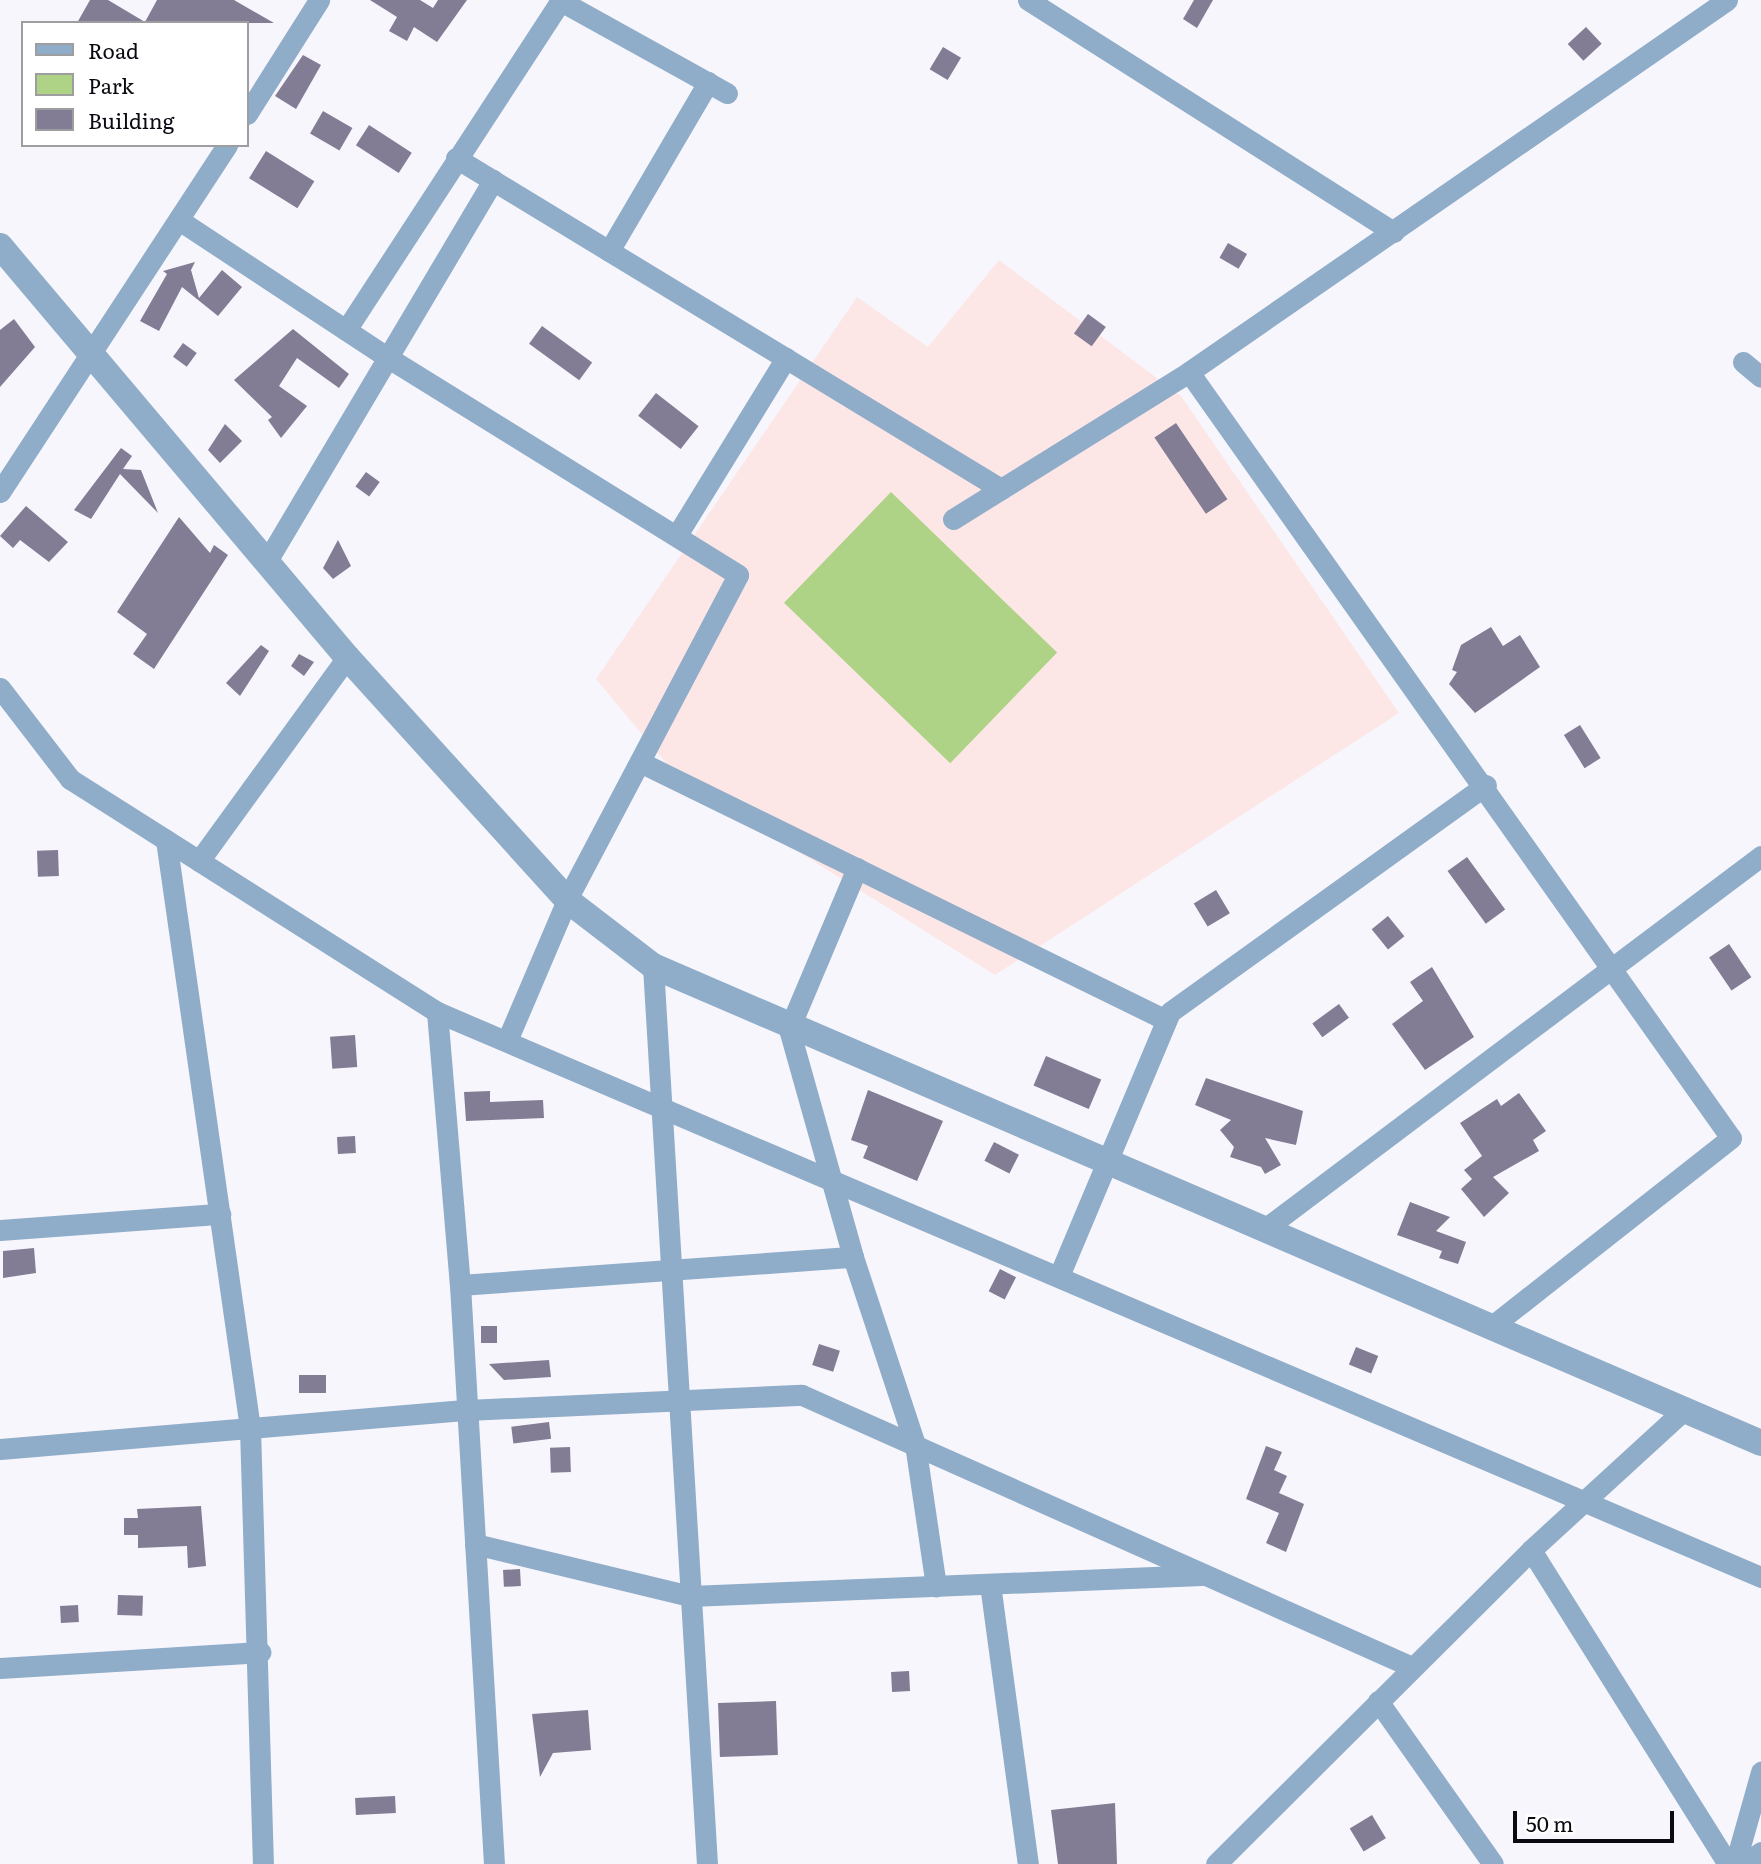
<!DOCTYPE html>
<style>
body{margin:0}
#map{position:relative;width:1761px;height:1864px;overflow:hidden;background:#f7f6fc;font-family:Literata,serif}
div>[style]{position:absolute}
.education>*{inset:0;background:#fde7e6}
.green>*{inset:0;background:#aed286;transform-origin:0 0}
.building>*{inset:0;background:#837c95;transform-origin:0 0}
.minor>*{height:21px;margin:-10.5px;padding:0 10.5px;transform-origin:10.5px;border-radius:10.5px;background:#8facc9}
.tertiary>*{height:26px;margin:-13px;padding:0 13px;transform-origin:13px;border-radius:13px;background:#8facc9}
span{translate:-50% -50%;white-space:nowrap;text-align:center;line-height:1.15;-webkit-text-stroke:5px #fff;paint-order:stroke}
.legend{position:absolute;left:21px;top:21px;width:228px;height:126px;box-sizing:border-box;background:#fff;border:2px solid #9e9da0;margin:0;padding:9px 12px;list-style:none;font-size:21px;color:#0c0912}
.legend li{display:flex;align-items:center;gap:14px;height:35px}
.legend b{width:35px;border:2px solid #9e9da0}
.scale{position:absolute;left:1513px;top:1811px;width:161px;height:32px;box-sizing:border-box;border:4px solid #0c0912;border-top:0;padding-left:9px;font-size:21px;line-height:24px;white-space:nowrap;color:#0c0912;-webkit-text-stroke:5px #fff;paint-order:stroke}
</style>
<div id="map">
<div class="education">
<div style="clip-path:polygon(999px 260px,1181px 396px,1399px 713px,995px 975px,676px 775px,596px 679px,857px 297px,928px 347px)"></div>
</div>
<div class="green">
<div style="left:891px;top:492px;width:231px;height:154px;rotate:44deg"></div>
</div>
<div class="building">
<div style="clip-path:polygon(90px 0,108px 0,145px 22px,157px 0,234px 0,274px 23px,77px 23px)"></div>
<div style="clip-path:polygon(370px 0,420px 0,433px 8px,438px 0,467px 0,437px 42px,414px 27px,407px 41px,389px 31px,397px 17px)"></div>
<div style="clip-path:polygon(1194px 0,1213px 0,1197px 28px,1183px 19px)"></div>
<div style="left:1586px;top:27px;width:23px;height:25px;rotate:47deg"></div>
<div style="left:943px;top:47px;width:21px;height:26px;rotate:31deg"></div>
<div style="clip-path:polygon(303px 55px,321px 65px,296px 109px,275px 96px)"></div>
<div style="left:323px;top:111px;width:34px;height:26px;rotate:30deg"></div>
<div style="left:369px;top:125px;width:51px;height:24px;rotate:33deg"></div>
<div style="left:266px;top:151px;width:57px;height:32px;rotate:32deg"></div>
<div style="left:1228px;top:243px;width:22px;height:17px;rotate:30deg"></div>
<div style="clip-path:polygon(195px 262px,191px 270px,199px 298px,222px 270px,242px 287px,218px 316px,182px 287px,159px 331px,140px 321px,167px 274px,163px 271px)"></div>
<div style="left:1088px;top:314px;width:22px;height:24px;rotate:36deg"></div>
<div style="clip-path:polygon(14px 319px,35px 347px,0 387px,0 330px)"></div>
<div style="left:542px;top:326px;width:62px;height:22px;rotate:36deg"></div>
<div style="clip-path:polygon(293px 329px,349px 374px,339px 388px,297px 358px,279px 386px,307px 406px,281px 438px,268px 420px,272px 417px,234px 380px)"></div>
<div style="left:183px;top:343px;width:17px;height:17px;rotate:36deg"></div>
<div style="left:656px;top:393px;width:54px;height:29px;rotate:38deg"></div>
<div style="left:1176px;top:423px;width:92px;height:26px;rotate:56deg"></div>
<div style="clip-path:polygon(225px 424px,242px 441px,220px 463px,208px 450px)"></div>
<div style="clip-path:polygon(121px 448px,132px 456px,123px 469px,141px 470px,158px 513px,120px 474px,91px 519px,74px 510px)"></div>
<div style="left:366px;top:472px;width:17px;height:18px;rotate:36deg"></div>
<div style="clip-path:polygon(26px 506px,68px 542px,49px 562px,20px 540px,13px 548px,0 536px)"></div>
<div style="clip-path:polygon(179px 517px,210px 553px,214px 545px,228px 555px,154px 669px,133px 654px,147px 634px,117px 612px)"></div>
<div style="clip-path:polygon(338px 540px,351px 566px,333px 579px,323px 568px)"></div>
<div style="clip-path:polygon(1491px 627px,1503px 646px,1520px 635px,1540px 667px,1475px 713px,1449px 684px,1457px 672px,1452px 670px,1461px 645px)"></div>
<div style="clip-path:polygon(261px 645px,269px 651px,240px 696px,226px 683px)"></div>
<div style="clip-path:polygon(299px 654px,314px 662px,304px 676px,291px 666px)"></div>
<div style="left:1580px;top:725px;width:39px;height:19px;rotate:58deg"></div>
<div style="left:58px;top:850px;width:26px;height:21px;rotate:88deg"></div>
<div style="left:1467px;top:857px;width:65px;height:24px;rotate:54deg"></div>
<div style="left:1216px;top:890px;width:27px;height:26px;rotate:59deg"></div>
<div style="left:1388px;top:916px;width:26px;height:21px;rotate:51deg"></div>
<div style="left:1729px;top:944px;width:40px;height:24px;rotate:56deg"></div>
<div style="clip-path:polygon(1432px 967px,1474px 1037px,1425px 1070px,1392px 1024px,1423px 1001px,1410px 982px)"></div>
<div style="left:1339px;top:1004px;width:17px;height:33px;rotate:54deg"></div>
<div style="left:355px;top:1035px;width:32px;height:25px;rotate:86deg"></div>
<div style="left:1046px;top:1056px;width:60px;height:32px;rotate:23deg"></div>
<div style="clip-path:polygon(1206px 1078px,1303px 1111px,1296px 1145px,1265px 1138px,1281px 1165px,1265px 1174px,1261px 1167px,1230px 1157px,1234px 1147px,1220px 1130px,1231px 1120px,1195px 1105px)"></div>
<div style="clip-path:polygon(868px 1090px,943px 1121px,917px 1181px,863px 1158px,868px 1146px,851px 1140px)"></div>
<div style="clip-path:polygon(490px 1091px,490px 1102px,543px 1100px,544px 1118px,466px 1121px,464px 1092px)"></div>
<div style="clip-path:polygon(1519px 1093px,1546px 1131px,1533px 1140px,1539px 1151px,1493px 1177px,1509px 1193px,1484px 1217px,1461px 1189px,1472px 1179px,1464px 1170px,1482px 1156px,1460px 1123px,1497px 1099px,1501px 1106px)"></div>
<div style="left:355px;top:1136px;width:17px;height:18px;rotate:87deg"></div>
<div style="left:994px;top:1142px;width:28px;height:21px;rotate:27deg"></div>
<div style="clip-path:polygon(1410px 1202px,1450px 1217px,1436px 1231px,1466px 1242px,1458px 1264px,1439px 1258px,1442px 1251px,1397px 1235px)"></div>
<div style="clip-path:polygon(34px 1248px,36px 1273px,3px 1278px,3px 1251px)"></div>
<div style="left:1000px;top:1269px;width:18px;height:25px;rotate:27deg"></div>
<div style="left:481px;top:1326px;width:16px;height:17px"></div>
<div style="left:819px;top:1344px;width:22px;height:22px;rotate:18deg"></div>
<div style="left:1356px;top:1347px;width:24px;height:19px;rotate:22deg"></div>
<div style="clip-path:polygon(549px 1360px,551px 1377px,504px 1380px,489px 1364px)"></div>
<div style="left:299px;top:1375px;width:27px;height:18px"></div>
<div style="left:549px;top:1422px;width:17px;height:38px;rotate:83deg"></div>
<div style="clip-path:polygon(1266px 1446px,1282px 1452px,1274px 1470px,1287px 1476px,1279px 1493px,1304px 1504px,1286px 1552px,1266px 1543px,1279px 1513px,1246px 1499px)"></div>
<div style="left:570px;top:1447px;width:25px;height:20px;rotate:88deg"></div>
<div style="clip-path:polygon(201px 1506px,206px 1566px,188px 1568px,187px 1546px,138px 1548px,138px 1535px,124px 1535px,124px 1518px,138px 1518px,137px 1509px)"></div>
<div style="left:520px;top:1569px;width:17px;height:17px;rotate:87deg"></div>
<div style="left:118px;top:1595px;width:25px;height:20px;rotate:2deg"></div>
<div style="left:78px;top:1605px;width:17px;height:18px;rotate:87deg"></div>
<div style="left:909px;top:1671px;width:20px;height:18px;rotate:87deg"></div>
<div style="left:776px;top:1701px;width:54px;height:58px;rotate:88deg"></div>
<div style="clip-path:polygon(588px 1710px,591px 1750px,553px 1753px,540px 1777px,532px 1714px)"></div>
<div style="left:395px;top:1796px;width:17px;height:40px;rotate:87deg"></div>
<div style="clip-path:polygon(1115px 1803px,1117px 1864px,1058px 1864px,1051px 1810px)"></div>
<div style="left:1372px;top:1815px;width:27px;height:26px;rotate:59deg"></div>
</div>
<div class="minor">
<div style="left:559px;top:0;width:192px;rotate:29deg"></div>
<div style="left:1028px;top:0;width:433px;rotate:32.4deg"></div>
<div style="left:247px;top:114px;width:135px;rotate:-57.7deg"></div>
<div style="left:456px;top:158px;width:638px;rotate:31.27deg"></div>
<div style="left:179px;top:220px;width:249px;rotate:33.4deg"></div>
<div style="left:387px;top:357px;width:413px;rotate:31.8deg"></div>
<div style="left:738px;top:575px;width:367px;rotate:117.8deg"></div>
<div style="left:567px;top:900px;width:153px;rotate:113.1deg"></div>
<div style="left:609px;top:251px;width:196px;rotate:-59.6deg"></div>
<div style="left:346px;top:330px;width:394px;rotate:-56.9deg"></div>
<div style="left:1743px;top:362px;width:23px;rotate:40deg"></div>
<div style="left:1189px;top:372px;width:938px;rotate:54.72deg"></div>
<div style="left:1731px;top:1138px;width:304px;rotate:141.8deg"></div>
<div style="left:0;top:492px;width:415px;rotate:-56.8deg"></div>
<div style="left:953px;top:519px;width:278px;rotate:-31.9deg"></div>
<div style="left:1189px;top:372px;width:654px;rotate:-34.66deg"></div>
<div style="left:677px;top:535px;width:208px;rotate:-58.4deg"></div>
<div style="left:267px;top:561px;width:443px;rotate:-59.3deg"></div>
<div style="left:0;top:688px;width:115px;rotate:52.4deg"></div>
<div style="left:70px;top:779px;width:435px;rotate:32.4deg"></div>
<div style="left:437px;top:1012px;width:1440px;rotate:23.11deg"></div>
<div style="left:640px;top:762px;width:586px;rotate:26.13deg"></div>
<div style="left:166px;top:840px;width:594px;rotate:81.87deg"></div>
<div style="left:250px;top:1428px;width:436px;rotate:88.3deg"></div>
<div style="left:199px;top:861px;width:252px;rotate:-54deg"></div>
<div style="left:857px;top:868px;width:175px;rotate:112.9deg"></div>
<div style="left:789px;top:1029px;width:237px;rotate:74.3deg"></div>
<div style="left:853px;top:1257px;width:197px;rotate:71.7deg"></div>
<div style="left:915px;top:1444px;width:144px;rotate:81.6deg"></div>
<div style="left:653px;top:966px;width:900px;rotate:86.56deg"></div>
<div style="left:437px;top:1012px;width:274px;rotate:85.2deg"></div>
<div style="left:460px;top:1285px;width:580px;rotate:86.64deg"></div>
<div style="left:1266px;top:1228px;width:619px;rotate:-36.93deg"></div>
<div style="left:0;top:1230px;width:221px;rotate:-4.2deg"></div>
<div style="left:1059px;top:1276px;width:286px;rotate:-67.2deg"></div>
<div style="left:1170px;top:1012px;width:389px;rotate:-35.7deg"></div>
<div style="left:460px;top:1285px;width:394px;rotate:-4.1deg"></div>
<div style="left:0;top:1449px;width:469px;rotate:-4.8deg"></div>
<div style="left:467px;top:1410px;width:335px;rotate:-2.6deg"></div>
<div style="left:802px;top:1395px;width:668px;rotate:24.03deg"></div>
<div style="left:475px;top:1544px;width:221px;rotate:13.6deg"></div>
<div style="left:690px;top:1596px;width:512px;rotate:-2.35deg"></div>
<div style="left:1531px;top:1550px;width:371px;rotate:57.9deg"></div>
<div style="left:990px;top:1584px;width:283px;rotate:82.3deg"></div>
<div style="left:0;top:1668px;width:261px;rotate:-3.5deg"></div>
<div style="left:1378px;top:1701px;width:199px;rotate:54.8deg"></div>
<div style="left:1216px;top:1864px;width:445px;rotate:-44.9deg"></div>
<div style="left:1531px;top:1550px;width:207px;rotate:-42.5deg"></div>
<div style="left:1735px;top:1864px;width:96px;rotate:-74.2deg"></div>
<div style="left:1744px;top:1864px;width:21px;rotate:-35deg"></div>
</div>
<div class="tertiary">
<div style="left:0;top:246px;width:538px;rotate:49.83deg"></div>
<div style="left:347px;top:657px;width:328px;rotate:47.8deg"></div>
<div style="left:567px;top:900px;width:108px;rotate:37.5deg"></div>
<div style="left:653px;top:966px;width:1206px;rotate:23.29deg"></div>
</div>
<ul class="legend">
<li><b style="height:9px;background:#8facc9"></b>Road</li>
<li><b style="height:19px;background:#aed286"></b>Park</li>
<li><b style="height:19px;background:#837c95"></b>Building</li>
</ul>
<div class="scale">50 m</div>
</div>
